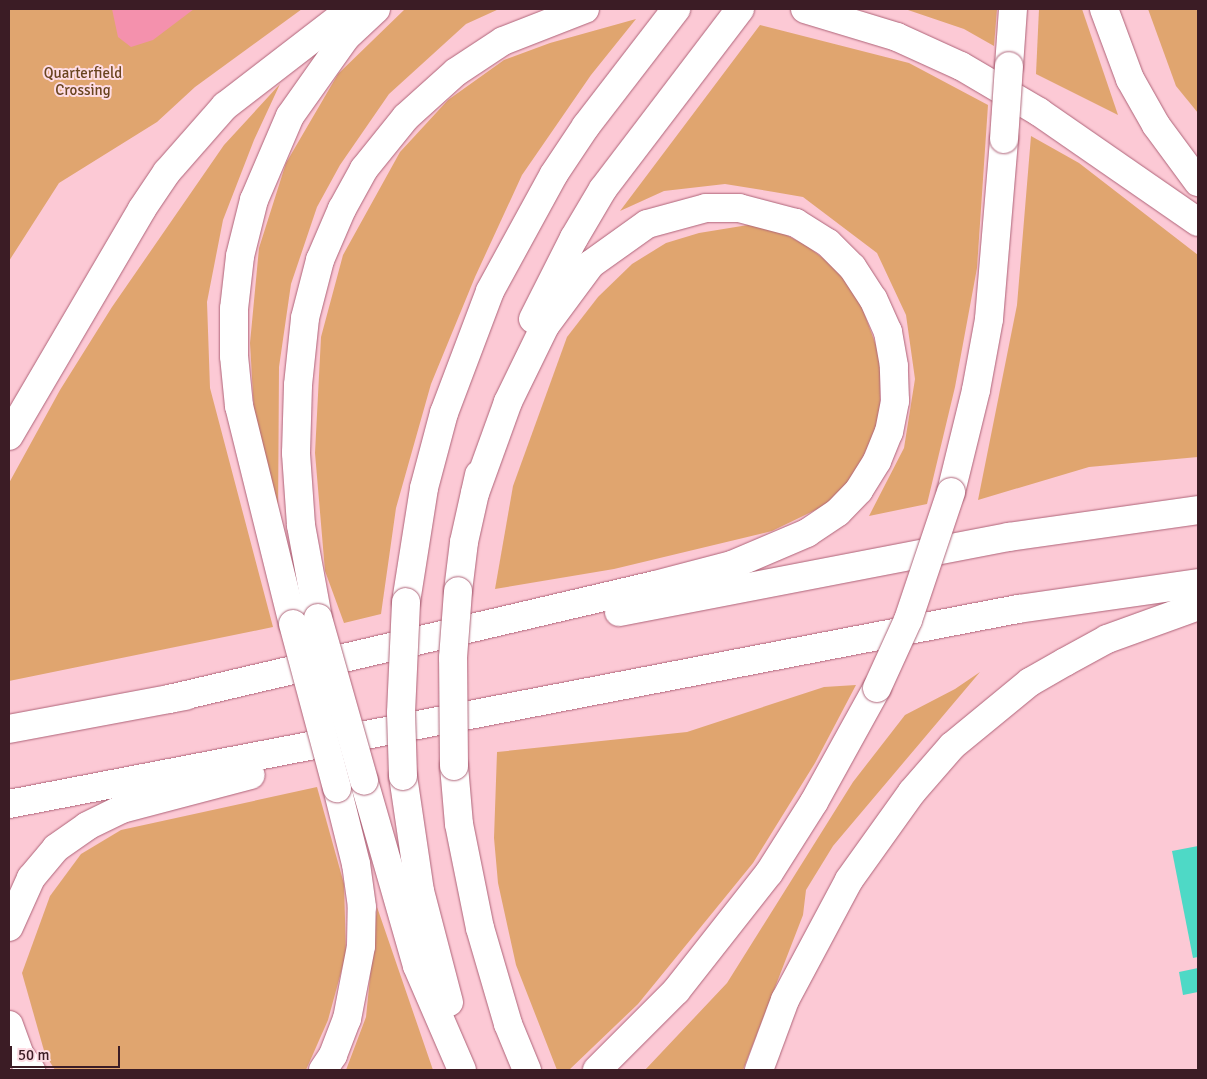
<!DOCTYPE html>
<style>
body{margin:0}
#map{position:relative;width:1207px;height:1079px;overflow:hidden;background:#fcc9d5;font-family:Signika,sans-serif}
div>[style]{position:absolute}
.green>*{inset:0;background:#e0a56f}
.water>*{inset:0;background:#f491ad}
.building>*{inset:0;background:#4ed9c6}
.roads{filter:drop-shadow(0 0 1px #ae6378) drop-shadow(0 0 1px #ae6378)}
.highway>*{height:28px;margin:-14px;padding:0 14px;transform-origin:14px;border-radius:14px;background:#fff}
.bridges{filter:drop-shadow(0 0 1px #ae6378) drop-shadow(0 0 1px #ae6378)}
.highway-bridge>*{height:28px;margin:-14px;padding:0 14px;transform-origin:14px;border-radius:14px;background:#fff}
span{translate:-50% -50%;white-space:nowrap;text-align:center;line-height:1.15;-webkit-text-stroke:4px #fedce4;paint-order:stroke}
.park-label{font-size:15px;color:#69441f}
.frame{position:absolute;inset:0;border:10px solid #3b1c25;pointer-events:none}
.scale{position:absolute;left:10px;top:1046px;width:110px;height:22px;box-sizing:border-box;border:2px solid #3b1c25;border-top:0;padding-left:6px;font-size:15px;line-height:18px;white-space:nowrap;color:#3b1c25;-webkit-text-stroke:4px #fedce4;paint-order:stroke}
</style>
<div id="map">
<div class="green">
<div style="clip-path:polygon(9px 9px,302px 9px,195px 87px,157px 122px,59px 183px,9px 261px)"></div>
<div style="clip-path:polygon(405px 9px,499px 9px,466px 24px,389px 94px,340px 165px,317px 207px,291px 284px,279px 367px,278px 524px,255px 430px,250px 343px,259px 248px,286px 163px,338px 74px)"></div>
<div style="clip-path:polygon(905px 9px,997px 9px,994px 46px,964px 29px)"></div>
<div style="clip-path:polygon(1039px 9px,1082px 9px,1118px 115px,1036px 74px)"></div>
<div style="clip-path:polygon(1148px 9px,1198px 9px,1198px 113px,1176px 86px)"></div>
<div style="clip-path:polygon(636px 19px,591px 75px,522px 175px,475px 277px,431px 384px,396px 508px,381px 614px,344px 623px,325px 571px,315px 453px,321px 337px,343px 255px,400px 152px,448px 100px,504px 60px,550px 43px)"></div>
<div style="clip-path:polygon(760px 25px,909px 63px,988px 105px,977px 268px,955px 387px,927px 504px,869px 516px,904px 448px,915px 379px,906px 315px,877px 253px,803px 197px,774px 192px,725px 184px,664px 191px,620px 211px)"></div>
<div style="clip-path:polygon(280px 84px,254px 140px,223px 220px,207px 302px,210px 388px,273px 627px,9px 681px,9px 483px,60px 390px,112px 307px,224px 145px)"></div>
<div style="clip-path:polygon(1031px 136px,1079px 163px,1198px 255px,1198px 457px,1089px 467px,978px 500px,1017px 305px)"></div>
<div style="clip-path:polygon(748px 225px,779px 231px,807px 246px,832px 265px,856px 291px,880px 356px,880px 420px,856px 472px,834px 501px,772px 531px,614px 569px,495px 589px,513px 486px,567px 337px,598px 297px,632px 264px,666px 243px,699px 233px)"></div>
<div style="clip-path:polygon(980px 672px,833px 846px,806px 890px,803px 915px,743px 1070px,645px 1070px,727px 983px,853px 782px,905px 715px,955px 689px)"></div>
<div style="clip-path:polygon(856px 685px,815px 763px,753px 863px,638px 1004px,569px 1070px,557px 1070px,516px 965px,498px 883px,494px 838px,497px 752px,687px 732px,824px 687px)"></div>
<div style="clip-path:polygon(317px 787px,344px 884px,346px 954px,328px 1020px,306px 1070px,55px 1070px,45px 1054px,22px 973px,50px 896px,81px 854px,121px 830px)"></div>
<div style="clip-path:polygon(377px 907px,433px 1070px,346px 1070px,366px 1017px)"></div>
</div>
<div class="water">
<div style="clip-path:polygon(112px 9px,194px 9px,153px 40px,131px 47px,118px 37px)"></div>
</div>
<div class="building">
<div style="clip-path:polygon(1198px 846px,1198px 957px,1193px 958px,1172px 851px)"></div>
<div style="clip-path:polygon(1198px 968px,1198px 992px,1183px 995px,1179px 972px)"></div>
</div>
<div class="roads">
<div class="highway">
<div style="left:805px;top:9px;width:96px;rotate:16.9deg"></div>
<div style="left:897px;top:37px;width:70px;rotate:24.4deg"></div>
<div style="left:961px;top:66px;width:91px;rotate:30.5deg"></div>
<div style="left:1039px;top:112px;width:193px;rotate:34.7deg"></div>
<div style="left:1104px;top:9px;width:75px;rotate:69.6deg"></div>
<div style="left:1130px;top:79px;width:53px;rotate:60.5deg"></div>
<div style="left:1156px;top:125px;width:71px;rotate:53.6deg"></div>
<div style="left:1009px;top:66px;width:57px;rotate:-86deg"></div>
<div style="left:533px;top:319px;width:91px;rotate:-63.2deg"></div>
<div style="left:574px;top:238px;width:57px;rotate:-59.4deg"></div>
<div style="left:603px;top:189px;width:226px;rotate:-52.7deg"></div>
<div style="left:9px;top:436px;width:263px;rotate:-59.6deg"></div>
<div style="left:142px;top:209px;width:45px;rotate:-56deg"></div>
<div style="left:167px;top:172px;width:88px;rotate:-48.7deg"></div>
<div style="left:225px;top:106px;width:159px;rotate:-37.6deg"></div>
<div style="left:951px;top:492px;width:105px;rotate:-76.2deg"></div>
<div style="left:976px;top:390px;width:72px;rotate:-79.6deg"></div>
<div style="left:989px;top:319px;width:181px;rotate:-85.2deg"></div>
<div style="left:458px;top:591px;width:49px;rotate:-83deg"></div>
<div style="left:464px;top:542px;width:69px;rotate:-77.4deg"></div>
<div style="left:406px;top:602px;width:115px;rotate:-81deg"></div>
<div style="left:424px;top:488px;width:78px;rotate:-75.1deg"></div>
<div style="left:444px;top:413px;width:130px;rotate:-69.3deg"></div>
<div style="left:490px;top:291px;width:133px;rotate:-61.3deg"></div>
<div style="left:554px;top:174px;width:58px;rotate:-56.3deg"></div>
<div style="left:586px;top:126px;width:148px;rotate:-52.4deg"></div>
<div style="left:619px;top:612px;width:397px;rotate:-10.9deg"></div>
<div style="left:1009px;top:537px;width:191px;rotate:-8.1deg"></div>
<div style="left:318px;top:618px;width:95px;rotate:-100.4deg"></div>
<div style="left:301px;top:525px;width:72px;rotate:-94deg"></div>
<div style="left:296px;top:453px;width:68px;rotate:-88.3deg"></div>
<div style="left:298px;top:385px;width:67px;rotate:-84deg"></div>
<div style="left:305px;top:318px;width:60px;rotate:-75.5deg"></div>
<div style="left:320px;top:260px;width:56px;rotate:-66.7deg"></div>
<div style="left:342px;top:209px;width:46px;rotate:-61.2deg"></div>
<div style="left:364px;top:169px;width:67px;rotate:-51.1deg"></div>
<div style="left:406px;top:117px;width:67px;rotate:-42deg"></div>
<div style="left:456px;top:72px;width:56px;rotate:-33.4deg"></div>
<div style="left:503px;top:41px;width:88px;rotate:-21.3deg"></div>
<div style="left:293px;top:624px;width:225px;rotate:-103.9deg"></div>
<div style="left:239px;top:406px;width:50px;rotate:-95.7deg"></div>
<div style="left:234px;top:356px;width:47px;rotate:-90deg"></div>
<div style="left:234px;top:309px;width:53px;rotate:-83.5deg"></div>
<div style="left:240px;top:256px;width:58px;rotate:-76deg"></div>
<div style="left:254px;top:200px;width:91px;rotate:-66.8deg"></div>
<div style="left:290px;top:116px;width:97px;rotate:-54.7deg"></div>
<div style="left:346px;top:37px;width:41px;rotate:-43deg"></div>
<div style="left:169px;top:699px;width:499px;rotate:-13.2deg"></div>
<div style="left:655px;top:585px;width:80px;rotate:-14.6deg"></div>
<div style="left:732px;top:565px;width:82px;rotate:-23.1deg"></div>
<div style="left:807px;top:533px;width:37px;rotate:-34deg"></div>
<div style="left:838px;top:512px;width:30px;rotate:-46deg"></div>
<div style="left:859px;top:490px;width:34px;rotate:-58deg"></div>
<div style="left:877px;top:461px;width:31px;rotate:-68deg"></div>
<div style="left:889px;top:432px;width:32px;rotate:-79deg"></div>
<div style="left:895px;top:401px;width:35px;rotate:-92deg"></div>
<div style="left:894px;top:366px;width:35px;rotate:-100deg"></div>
<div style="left:888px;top:332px;width:36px;rotate:-114deg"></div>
<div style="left:873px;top:299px;width:38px;rotate:-123deg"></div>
<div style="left:852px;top:267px;width:34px;rotate:-135deg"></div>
<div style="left:828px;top:243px;width:38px;rotate:-148deg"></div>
<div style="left:796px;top:223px;width:59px;rotate:-165.3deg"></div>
<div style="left:739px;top:208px;width:33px;rotate:180deg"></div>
<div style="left:706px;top:208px;width:61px;rotate:164.8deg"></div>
<div style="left:647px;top:224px;width:69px;rotate:144.5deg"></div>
<div style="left:591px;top:264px;width:77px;rotate:126.6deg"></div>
<div style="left:545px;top:326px;width:85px;rotate:116deg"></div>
<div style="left:508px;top:402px;width:97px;rotate:109.9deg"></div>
<div style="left:9px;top:729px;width:180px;rotate:-10.6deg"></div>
<div style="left:454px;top:766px;width:58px;rotate:85.1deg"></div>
<div style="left:459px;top:824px;width:106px;rotate:78.6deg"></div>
<div style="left:480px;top:928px;width:100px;rotate:73.7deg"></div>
<div style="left:508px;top:1024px;width:50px;rotate:67.6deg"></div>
<div style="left:403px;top:776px;width:116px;rotate:81.6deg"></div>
<div style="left:420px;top:891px;width:115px;rotate:75.4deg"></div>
<div style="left:364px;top:781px;width:192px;rotate:74deg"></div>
<div style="left:417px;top:966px;width:113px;rotate:66.6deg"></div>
<div style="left:9px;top:804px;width:1028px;rotate:-10.94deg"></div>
<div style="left:1018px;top:609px;width:182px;rotate:-8.2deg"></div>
<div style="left:9px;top:927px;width:54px;rotate:-65.8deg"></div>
<div style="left:31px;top:878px;width:39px;rotate:-50deg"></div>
<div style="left:56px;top:848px;width:38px;rotate:-35deg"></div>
<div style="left:87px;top:826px;width:39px;rotate:-26deg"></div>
<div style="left:122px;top:809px;width:133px;rotate:-14.8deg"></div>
<div style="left:9px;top:1025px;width:32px;rotate:70deg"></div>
<div style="left:20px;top:1055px;width:19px;rotate:54deg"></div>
<div style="left:323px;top:1070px;width:18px;rotate:-56deg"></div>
<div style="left:333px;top:1055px;width:39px;rotate:-69deg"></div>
<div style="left:347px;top:1019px;width:74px;rotate:-79.1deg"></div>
<div style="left:361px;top:946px;width:39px;rotate:-89deg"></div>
<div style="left:362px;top:907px;width:43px;rotate:-97.9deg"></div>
<div style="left:356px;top:864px;width:78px;rotate:-104deg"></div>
<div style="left:597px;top:1070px;width:112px;rotate:-45deg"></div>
<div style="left:676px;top:991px;width:150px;rotate:-51.8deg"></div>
<div style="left:769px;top:873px;width:84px;rotate:-57.6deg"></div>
<div style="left:814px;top:802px;width:130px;rotate:-61.1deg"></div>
<div style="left:759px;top:1070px;width:75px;rotate:-69.6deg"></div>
<div style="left:785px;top:1000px;width:136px;rotate:-61.9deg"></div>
<div style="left:849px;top:880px;width:108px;rotate:-54.4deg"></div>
<div style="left:912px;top:792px;width:61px;rotate:-49deg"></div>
<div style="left:952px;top:746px;width:101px;rotate:-39.4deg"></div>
<div style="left:1030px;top:682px;width:40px;rotate:-29.7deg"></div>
<div style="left:1065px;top:662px;width:48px;rotate:-28.7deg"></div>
<div style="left:1107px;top:639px;width:97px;rotate:-19.9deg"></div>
</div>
</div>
<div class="bridges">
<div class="highway-bridge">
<div style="left:1004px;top:139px;width:73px;rotate:-86.1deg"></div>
<div style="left:318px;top:618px;width:169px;rotate:74.2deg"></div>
<div style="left:293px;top:624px;width:170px;rotate:75deg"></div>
<div style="left:877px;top:688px;width:75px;rotate:-65.5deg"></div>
<div style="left:908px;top:620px;width:135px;rotate:-71.4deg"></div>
<div style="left:454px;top:766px;width:108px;rotate:-90.5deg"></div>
<div style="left:453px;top:658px;width:67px;rotate:-85.7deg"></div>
<div style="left:403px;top:776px;width:63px;rotate:-91.8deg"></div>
<div style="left:401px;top:713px;width:111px;rotate:-87.4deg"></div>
</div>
</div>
<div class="park-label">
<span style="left:83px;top:82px">Quarterfield<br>Crossing</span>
</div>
<div class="frame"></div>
<div class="scale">50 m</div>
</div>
